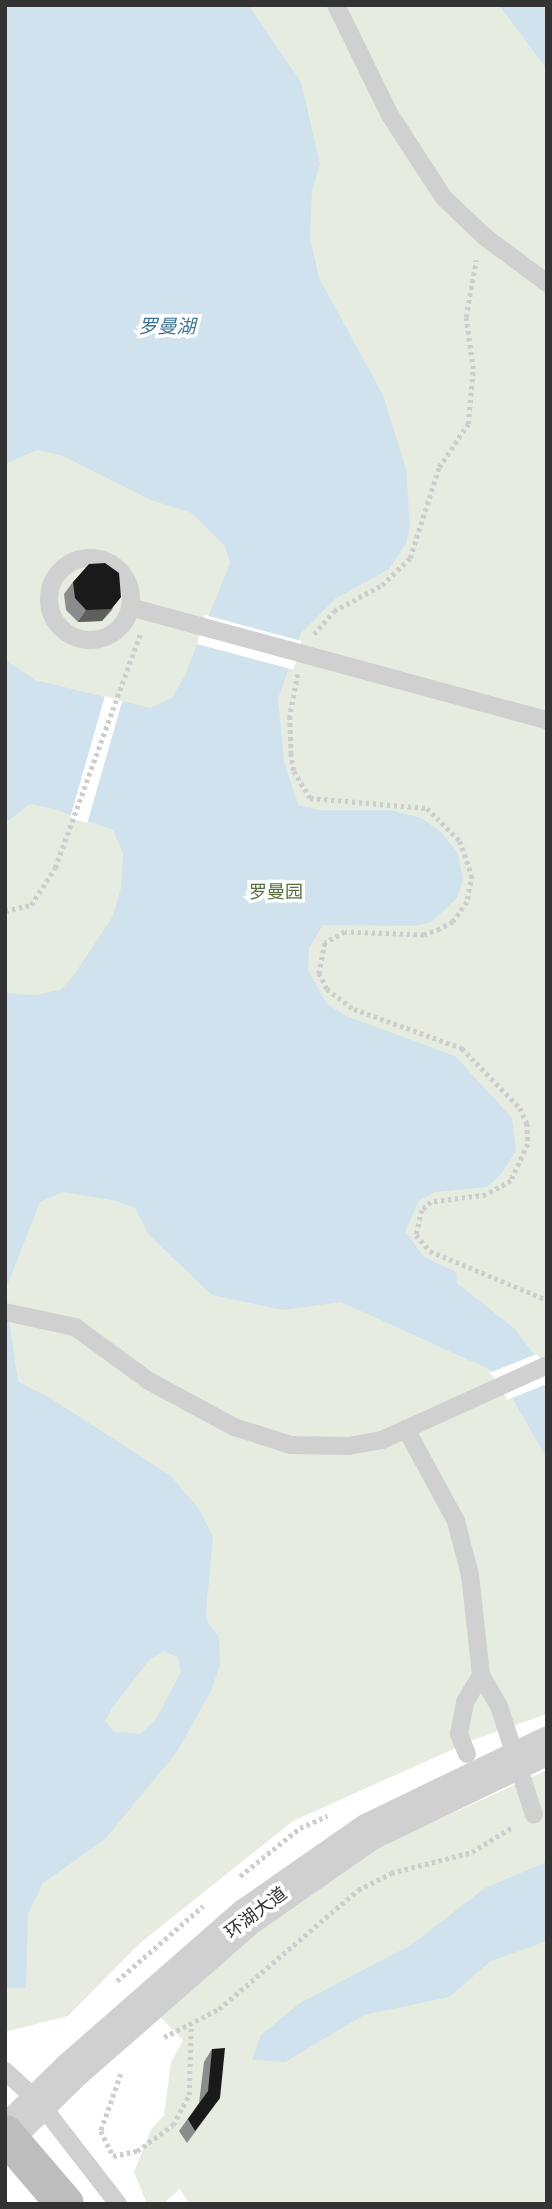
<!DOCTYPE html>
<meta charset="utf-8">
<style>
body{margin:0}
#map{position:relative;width:552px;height:2209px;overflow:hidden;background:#fff;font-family:"Nunito Sans","Noto Sans SC",sans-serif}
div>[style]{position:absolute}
.green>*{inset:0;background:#e6ecdf}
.water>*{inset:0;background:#cfe2ee}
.pier>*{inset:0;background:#fff;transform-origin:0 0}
.path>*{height:4.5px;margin-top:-2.25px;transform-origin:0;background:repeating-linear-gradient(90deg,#cdcdcd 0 3.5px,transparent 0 7px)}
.service>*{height:18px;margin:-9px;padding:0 9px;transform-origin:9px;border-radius:9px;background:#d0d0d0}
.service>.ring{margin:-9px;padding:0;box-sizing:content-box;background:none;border:18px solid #d0d0d0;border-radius:50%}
.tertiary>*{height:38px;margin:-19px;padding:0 19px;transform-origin:19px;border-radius:19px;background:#d0d0d0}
.secondary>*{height:38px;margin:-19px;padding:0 19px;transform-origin:19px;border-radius:19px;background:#bdbdbd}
.wall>*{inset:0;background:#8c8c8c}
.shaded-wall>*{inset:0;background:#5f5f5f}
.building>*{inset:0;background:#1a1a1a}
span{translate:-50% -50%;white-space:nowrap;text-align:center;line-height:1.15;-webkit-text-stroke:7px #fff;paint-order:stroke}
.park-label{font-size:18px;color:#56703f}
.street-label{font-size:18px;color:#333}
.water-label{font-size:19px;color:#3f7597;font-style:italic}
.frame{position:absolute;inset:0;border:7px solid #333;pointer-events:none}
</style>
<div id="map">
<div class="green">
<div style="clip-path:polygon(5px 5px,499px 5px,547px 70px,547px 1714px,478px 1738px,293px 1821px,139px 1944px,68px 2016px,5px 2032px)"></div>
<div style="clip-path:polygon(547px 1770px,547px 2204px,189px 2204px,180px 2189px,163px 2204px,147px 2204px,134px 2172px,151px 2130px,164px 2115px,171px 2062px,183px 2040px,157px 2014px,290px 1899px,385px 1844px)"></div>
</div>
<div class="water">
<div style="clip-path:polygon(evenodd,5px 5px,248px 5px,301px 82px,320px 164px,312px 191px,310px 237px,319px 278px,383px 395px,406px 469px,410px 525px,406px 544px,389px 569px,335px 599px,301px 633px,278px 699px,284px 761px,298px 805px,319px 810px,390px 810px,421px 818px,441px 832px,458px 853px,463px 880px,457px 898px,431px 922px,414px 926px,323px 925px,309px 948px,308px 970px,327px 1004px,346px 1016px,455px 1056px,512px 1118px,516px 1151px,501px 1174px,487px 1187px,435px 1192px,419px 1201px,405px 1231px,424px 1257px,456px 1272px,457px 1283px,515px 1329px,547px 1372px,547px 1459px,502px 1380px,491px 1370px,341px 1302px,283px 1310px,212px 1295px,149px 1235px,135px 1208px,117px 1201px,62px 1192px,40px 1202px,5px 1291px,18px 1382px,47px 1396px,171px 1476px,199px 1509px,213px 1537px,206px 1611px,208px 1623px,219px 1637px,220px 1665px,211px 1691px,177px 1752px,105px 1839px,43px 1883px,28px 1914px,26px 1988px,5px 1988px,5px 993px,36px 995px,60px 990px,74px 975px,113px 916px,121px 888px,123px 853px,113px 830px,51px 808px,30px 804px,5px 823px,5px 660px,35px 680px,150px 708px,172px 698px,184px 677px,230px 563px,225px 546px,192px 513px,151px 500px,63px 456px,37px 450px,5px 464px,5px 5px,164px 1651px,178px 1657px,181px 1672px,156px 1719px,141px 1734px,114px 1732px,105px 1721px,112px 1708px,150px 1659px,164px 1651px)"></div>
<div style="clip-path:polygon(499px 5px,547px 5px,547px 70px)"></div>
<div style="clip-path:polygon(547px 1862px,547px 1941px,491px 1961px,449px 1997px,364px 2015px,285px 2062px,252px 2060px,261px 2035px,300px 2003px,411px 1945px,485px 1888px)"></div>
</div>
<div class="pier">
<div style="left:205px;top:615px;width:100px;height:30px;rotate:15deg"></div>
<div style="left:105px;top:696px;width:18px;height:127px;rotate:16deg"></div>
<div style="clip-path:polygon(537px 1354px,547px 1367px,547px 1384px,507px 1400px,499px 1382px,489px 1373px)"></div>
</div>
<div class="path">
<div style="left:314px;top:634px;width:30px;rotate:-49deg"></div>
<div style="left:334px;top:611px;width:55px;rotate:-28.4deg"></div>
<div style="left:382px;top:585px;width:39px;rotate:-44deg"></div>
<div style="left:410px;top:558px;width:96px;rotate:-72.3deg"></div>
<div style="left:439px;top:467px;width:52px;rotate:-56deg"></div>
<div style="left:468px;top:424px;width:55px;rotate:-84.8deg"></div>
<div style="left:473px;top:369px;width:52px;rotate:-97.7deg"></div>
<div style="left:466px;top:317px;width:58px;rotate:-80deg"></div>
<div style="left:298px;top:674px;width:43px;rotate:100.8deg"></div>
<div style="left:290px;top:716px;width:37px;rotate:88deg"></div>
<div style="left:291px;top:753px;width:18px;rotate:81deg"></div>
<div style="left:294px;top:771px;width:31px;rotate:59deg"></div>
<div style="left:310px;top:798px;width:117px;rotate:4.9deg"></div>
<div style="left:427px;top:808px;width:47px;rotate:45deg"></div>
<div style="left:460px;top:841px;width:36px;rotate:71deg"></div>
<div style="left:472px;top:875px;width:27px;rotate:100deg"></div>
<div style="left:467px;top:902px;width:24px;rotate:125deg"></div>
<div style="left:453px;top:922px;width:15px;rotate:152deg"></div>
<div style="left:440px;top:929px;width:17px;rotate:159deg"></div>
<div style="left:424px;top:935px;width:79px;rotate:-177.8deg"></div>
<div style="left:345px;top:932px;width:23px;rotate:151deg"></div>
<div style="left:325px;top:943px;width:31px;rotate:101deg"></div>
<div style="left:319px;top:973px;width:18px;rotate:63deg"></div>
<div style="left:327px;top:989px;width:34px;rotate:37deg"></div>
<div style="left:354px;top:1009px;width:115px;rotate:19.9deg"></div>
<div style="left:462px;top:1048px;width:83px;rotate:46deg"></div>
<div style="left:520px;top:1108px;width:17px;rotate:65deg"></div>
<div style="left:527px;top:1123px;width:21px;rotate:87deg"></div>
<div style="left:528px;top:1144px;width:41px;rotate:114.7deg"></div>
<div style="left:511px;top:1181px;width:29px;rotate:151deg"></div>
<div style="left:486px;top:1195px;width:55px;rotate:172.7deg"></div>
<div style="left:431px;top:1202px;width:12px;rotate:138deg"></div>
<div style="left:422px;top:1210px;width:26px;rotate:103deg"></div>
<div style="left:416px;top:1235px;width:21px;rotate:49deg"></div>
<div style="left:430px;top:1251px;width:127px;rotate:22.7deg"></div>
<div style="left:5px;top:911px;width:27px;rotate:-13deg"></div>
<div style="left:31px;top:905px;width:44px;rotate:-57deg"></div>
<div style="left:55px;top:868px;width:251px;rotate:-70deg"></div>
<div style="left:240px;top:1876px;width:77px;rotate:-38.7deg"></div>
<div style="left:300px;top:1828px;width:30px;rotate:-24deg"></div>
<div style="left:117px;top:1981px;width:114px;rotate:-41.1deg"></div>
<div style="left:164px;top:2037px;width:62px;rotate:-27deg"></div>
<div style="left:219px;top:2009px;width:183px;rotate:-40.6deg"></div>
<div style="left:358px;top:1890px;width:37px;rotate:-27deg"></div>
<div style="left:391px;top:1873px;width:84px;rotate:-14.5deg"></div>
<div style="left:472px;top:1852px;width:49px;rotate:-31.8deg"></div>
<div style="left:121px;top:2074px;width:60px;rotate:109.3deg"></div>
<div style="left:101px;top:2131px;width:28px;rotate:64deg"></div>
<div style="left:113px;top:2156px;width:25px;rotate:-12deg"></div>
<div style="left:137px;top:2151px;width:44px;rotate:-35.8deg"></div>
<div style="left:173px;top:2125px;width:34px;rotate:-62deg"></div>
<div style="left:189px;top:2095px;width:70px;rotate:-88.4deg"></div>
</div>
<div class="service">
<div style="left:336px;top:5px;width:123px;rotate:63.9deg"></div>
<div style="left:390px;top:115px;width:99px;rotate:57deg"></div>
<div style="left:444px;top:198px;width:57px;rotate:43.6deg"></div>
<div style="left:485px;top:237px;width:77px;rotate:36.6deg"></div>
<div class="ring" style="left:49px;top:558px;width:64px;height:64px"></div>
<div style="left:130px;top:607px;width:432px;rotate:15.2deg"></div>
<div style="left:5px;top:1312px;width:72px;rotate:12.1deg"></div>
<div style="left:75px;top:1327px;width:92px;rotate:36.1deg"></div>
<div style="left:149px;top:1381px;width:97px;rotate:28.4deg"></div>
<div style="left:234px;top:1427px;width:60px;rotate:17.5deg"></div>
<div style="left:291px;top:1445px;width:57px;rotate:1deg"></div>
<div style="left:348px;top:1446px;width:35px;rotate:-10deg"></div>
<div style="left:382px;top:1440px;width:181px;rotate:-24.4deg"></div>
<div style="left:406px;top:1429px;width:105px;rotate:61.5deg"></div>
<div style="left:456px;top:1521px;width:56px;rotate:75.5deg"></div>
<div style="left:470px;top:1575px;width:101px;rotate:83.7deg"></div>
<div style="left:481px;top:1675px;width:36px;rotate:60deg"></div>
<div style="left:499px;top:1706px;width:114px;rotate:72.2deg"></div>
<div style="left:467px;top:1754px;width:22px;rotate:-112deg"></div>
<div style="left:459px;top:1734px;width:33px;rotate:-79deg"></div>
<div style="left:465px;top:1702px;width:31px;rotate:-59deg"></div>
<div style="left:5px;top:2071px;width:46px;rotate:42.4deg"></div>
<div style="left:39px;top:2102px;width:129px;rotate:52.2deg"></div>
</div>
<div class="tertiary">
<div style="left:5px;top:2136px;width:93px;rotate:-44.6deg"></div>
<div style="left:71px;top:2071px;width:234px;rotate:-41.2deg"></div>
<div style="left:247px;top:1917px;width:149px;rotate:-34.9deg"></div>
<div style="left:369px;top:1832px;width:198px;rotate:-25.8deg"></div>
</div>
<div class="secondary">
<div style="left:5px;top:2134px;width:92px;rotate:49.4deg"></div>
</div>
<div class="wall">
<div style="clip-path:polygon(73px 582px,113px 609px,102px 621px,78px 622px,66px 610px,64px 594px)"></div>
<div style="clip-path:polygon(212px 2049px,220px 2098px,187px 2143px,179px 2131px,199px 2103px,204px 2062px)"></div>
</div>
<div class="shaded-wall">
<div style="clip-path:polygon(121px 597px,102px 621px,78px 622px,86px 610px)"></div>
</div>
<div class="building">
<div style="clip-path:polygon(105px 563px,119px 573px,121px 597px,111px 609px,86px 610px,75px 598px,73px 582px,89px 564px)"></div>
<div style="clip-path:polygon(225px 2048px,220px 2098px,195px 2131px,188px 2119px,208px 2091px,212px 2049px)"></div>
</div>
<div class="park-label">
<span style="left:276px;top:892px">罗曼园</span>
</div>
<div class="street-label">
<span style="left:256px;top:1913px;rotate:-37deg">环湖大道</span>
</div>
<div class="water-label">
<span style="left:167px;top:328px">罗曼湖</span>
</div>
<div class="frame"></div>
</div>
